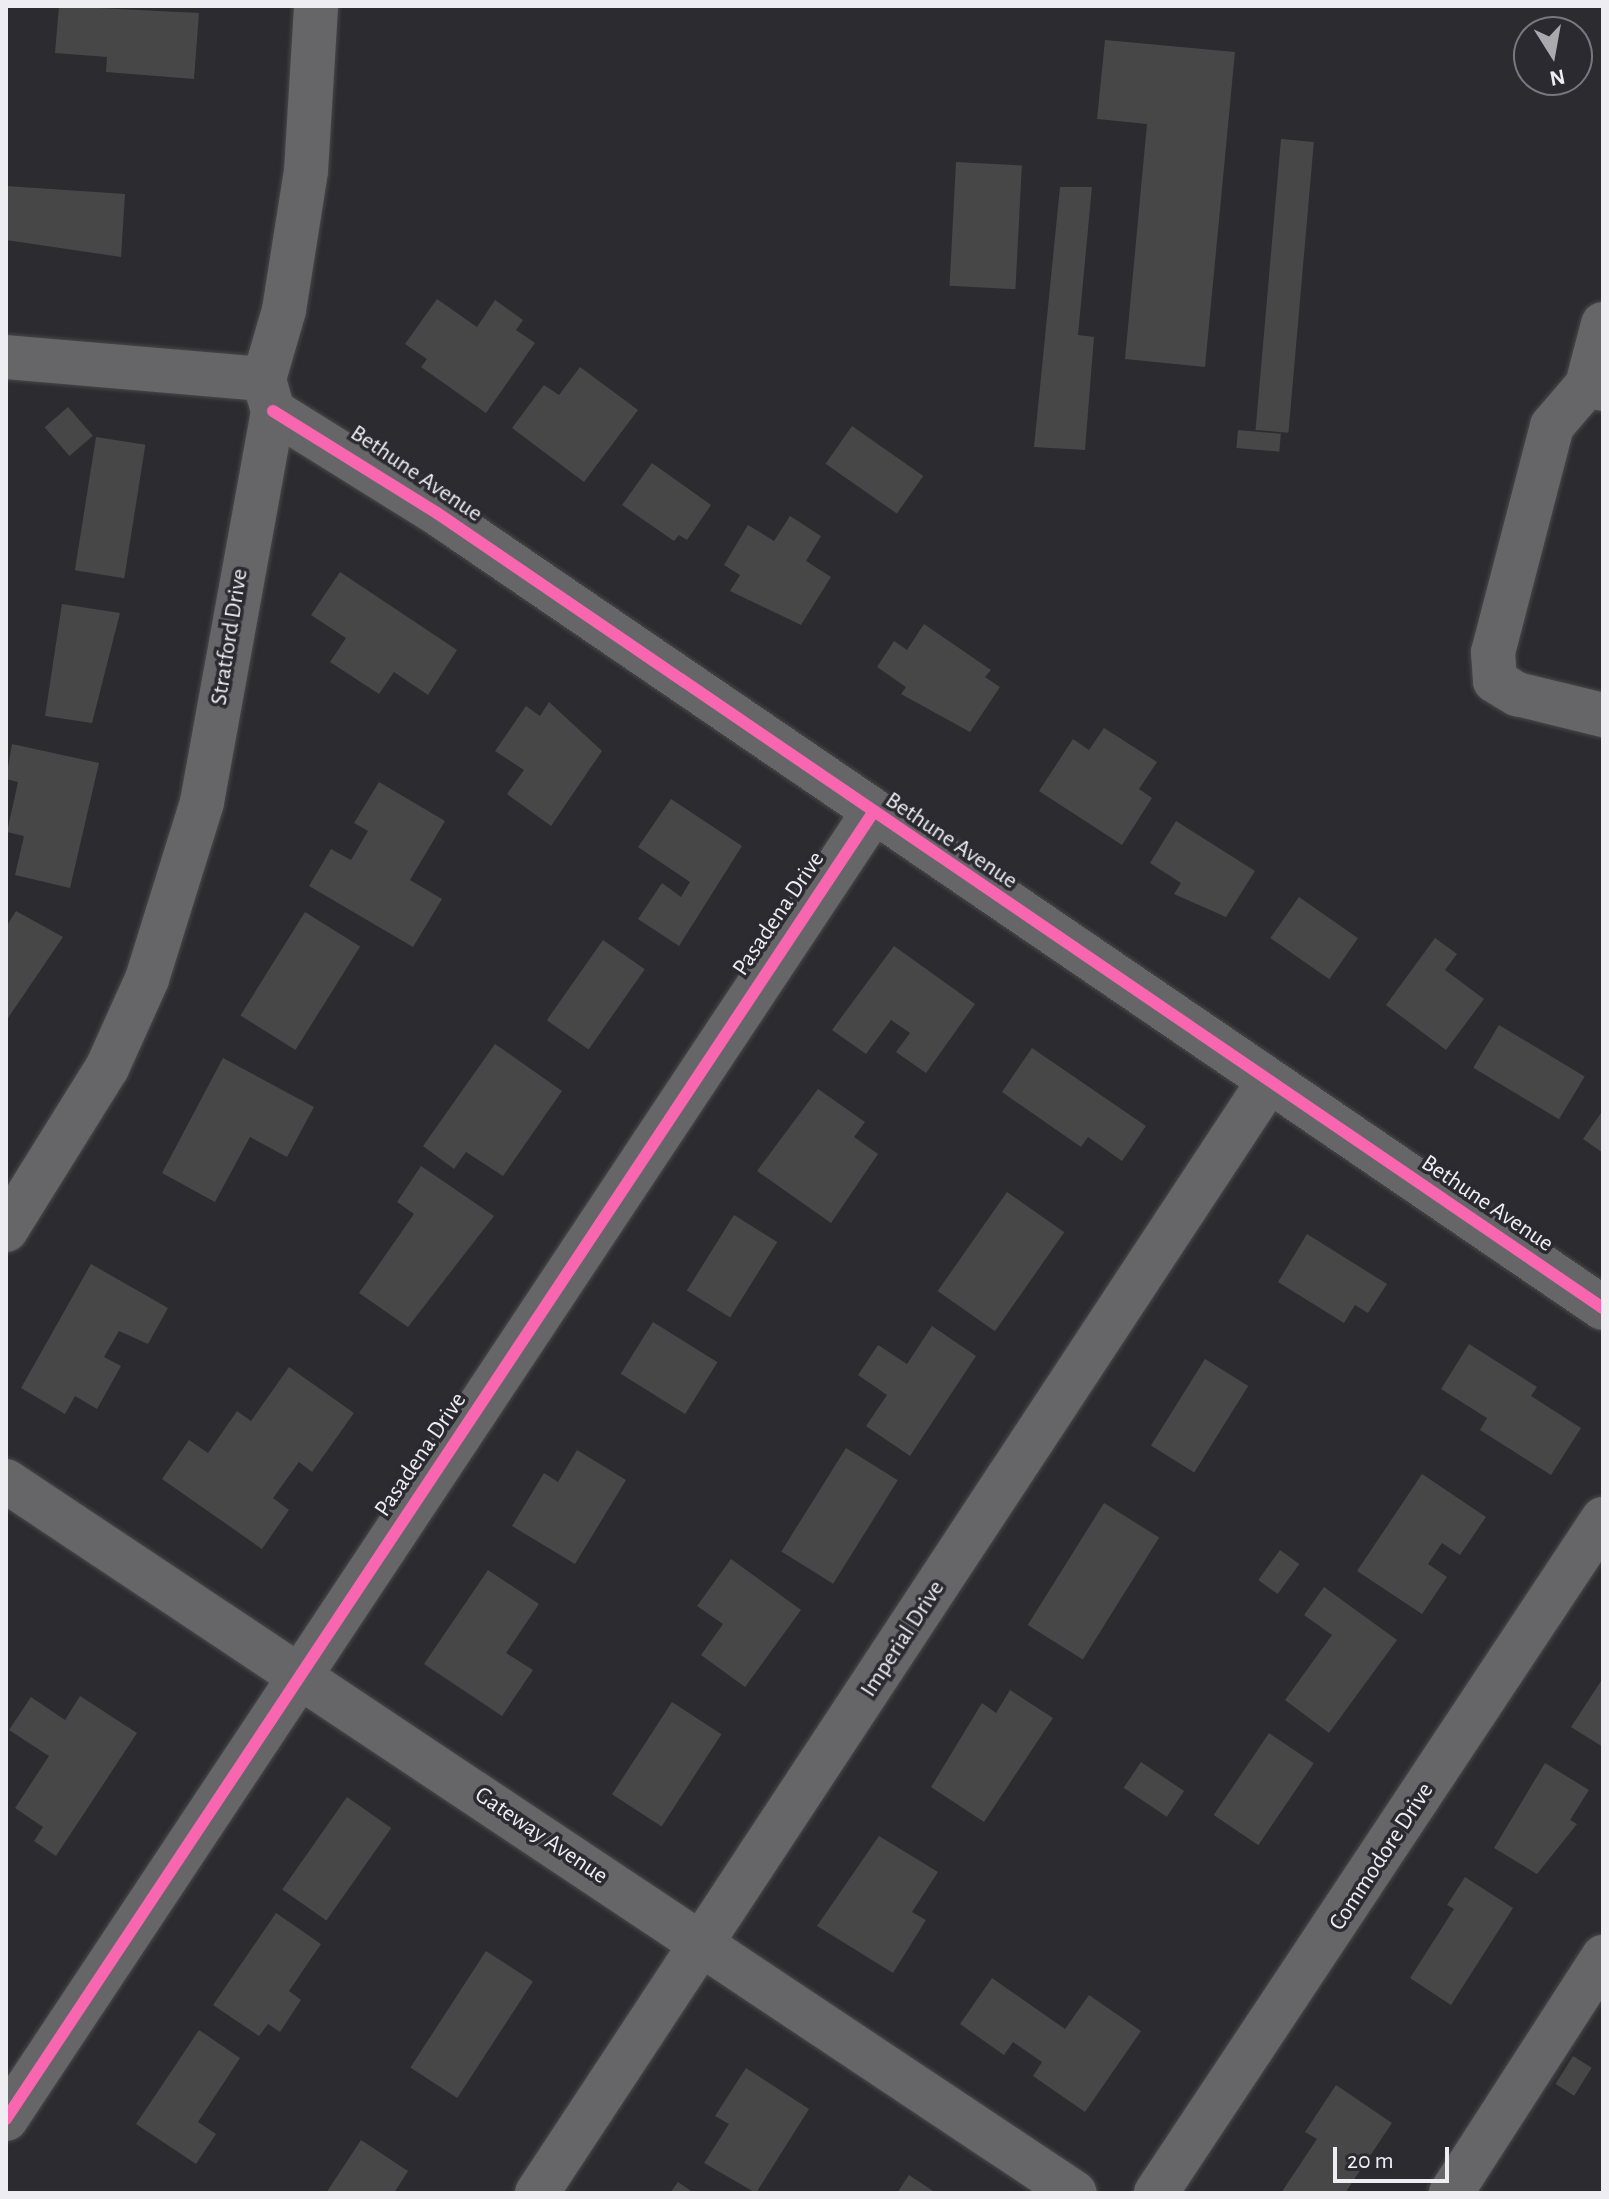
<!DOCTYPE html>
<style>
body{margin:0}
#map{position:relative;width:1609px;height:2199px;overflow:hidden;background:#2c2b2f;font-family:"Alegreya Sans",sans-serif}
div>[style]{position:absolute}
.building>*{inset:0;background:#474747;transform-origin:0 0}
.roads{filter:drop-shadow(0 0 2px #48484b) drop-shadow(0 0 2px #48484b)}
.minor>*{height:44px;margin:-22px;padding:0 22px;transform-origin:22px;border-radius:22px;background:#666669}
.cycleway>*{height:12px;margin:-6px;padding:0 6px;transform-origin:6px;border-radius:6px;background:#f766af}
span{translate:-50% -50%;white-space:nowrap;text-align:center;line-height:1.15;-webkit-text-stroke:7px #2b2a30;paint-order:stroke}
.street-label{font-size:24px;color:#eeeef2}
.frame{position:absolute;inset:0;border:8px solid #eeeef2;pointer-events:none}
.north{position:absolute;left:1513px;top:16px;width:80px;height:80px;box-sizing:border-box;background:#2b2a30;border:2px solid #79787e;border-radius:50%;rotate:169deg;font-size:22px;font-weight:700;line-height:32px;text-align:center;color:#eeeef2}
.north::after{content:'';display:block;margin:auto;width:28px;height:36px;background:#aaaaae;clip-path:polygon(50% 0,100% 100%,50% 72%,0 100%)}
.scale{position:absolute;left:1333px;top:2147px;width:116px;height:36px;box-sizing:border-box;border:4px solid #eeeef2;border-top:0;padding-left:10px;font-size:24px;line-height:28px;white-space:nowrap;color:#eeeef2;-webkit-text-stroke:6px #2b2a30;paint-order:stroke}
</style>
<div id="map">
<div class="building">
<div style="clip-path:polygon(59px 6px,199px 13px,194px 79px,106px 72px,107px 57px,55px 53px)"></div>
<div style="clip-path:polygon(1105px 40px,1235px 52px,1205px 367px,1125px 359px,1147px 124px,1097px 119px)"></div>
<div style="left:1281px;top:139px;width:33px;height:292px;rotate:5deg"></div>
<div style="left:956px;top:162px;width:66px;height:124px;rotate:3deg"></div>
<div style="clip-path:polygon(6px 186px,125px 194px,121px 257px,6px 240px)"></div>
<div style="clip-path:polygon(1060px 187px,1092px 187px,1078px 335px,1094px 337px,1085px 450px,1034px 447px)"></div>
<div style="clip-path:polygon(437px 299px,477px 327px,495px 300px,523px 320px,516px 330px,535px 343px,486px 413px,421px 367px,427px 359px,405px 344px)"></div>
<div style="clip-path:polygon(580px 367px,638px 410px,584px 482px,512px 428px,544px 385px,559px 395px)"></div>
<div style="left:68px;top:407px;width:38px;height:31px;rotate:49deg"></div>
<div style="left:852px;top:426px;width:87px;height:46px;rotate:35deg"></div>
<div style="left:1238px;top:430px;width:43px;height:18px;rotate:5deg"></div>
<div style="left:96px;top:437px;width:50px;height:135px;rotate:9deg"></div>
<div style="clip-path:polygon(652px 463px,711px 505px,687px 540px,679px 535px,674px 541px,622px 505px)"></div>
<div style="clip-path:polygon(790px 516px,821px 536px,806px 561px,831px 577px,801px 625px,730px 591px,740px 575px,724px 565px,748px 525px,774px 541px)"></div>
<div style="clip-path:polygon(340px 572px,457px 650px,428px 695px,394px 672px,379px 694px,330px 662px,346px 638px,311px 615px)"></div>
<div style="clip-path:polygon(62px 604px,120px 613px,92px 723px,45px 716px)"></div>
<div style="clip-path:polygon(924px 624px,991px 670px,985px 677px,1000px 687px,970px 732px,901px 694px,906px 687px,877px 667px,894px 641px,907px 650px)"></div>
<div style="clip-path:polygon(549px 702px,602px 751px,551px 826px,507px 794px,524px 770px,495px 751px,526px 706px,540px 716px)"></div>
<div style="clip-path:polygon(1104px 728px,1157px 762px,1139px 789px,1152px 798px,1122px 845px,1039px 791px,1073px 739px,1089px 750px)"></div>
<div style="clip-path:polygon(12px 744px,99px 763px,70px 888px,15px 875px,24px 836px,7px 832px,18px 782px,6px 779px)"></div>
<div style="clip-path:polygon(379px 782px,445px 821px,410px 880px,442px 899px,413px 947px,309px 886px,331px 849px,351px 860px,368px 831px,354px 823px)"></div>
<div style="clip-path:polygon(671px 799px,742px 846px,679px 946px,638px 919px,662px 883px,681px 897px,690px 882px,638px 847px)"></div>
<div style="clip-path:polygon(1176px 821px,1255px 871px,1226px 917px,1174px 894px,1181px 883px,1150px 863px)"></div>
<div style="left:1299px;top:897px;width:72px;height:50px;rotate:35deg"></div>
<div style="clip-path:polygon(16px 911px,63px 937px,6px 1021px,6px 927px)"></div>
<div style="left:305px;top:912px;width:65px;height:122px;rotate:32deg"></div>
<div style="clip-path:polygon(1435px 938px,1457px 954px,1445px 970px,1484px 999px,1446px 1050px,1386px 1005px)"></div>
<div style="left:603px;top:940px;width:51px;height:98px;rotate:35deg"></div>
<div style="clip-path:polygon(894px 946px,975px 1004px,926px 1073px,896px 1052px,910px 1033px,891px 1020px,866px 1054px,832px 1030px)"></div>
<div style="left:1499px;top:1025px;width:100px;height:50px;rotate:31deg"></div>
<div style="clip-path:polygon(495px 1044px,562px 1091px,503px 1176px,466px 1152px,454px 1169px,423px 1146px)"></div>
<div style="clip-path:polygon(1032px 1048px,1146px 1126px,1122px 1161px,1088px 1137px,1081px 1147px,1002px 1092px)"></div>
<div style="clip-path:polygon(223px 1058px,314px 1107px,287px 1157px,250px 1137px,215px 1202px,162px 1173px)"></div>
<div style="clip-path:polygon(818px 1089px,865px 1122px,854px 1137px,878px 1154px,831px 1223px,757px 1171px)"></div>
<div style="clip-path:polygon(1603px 1110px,1603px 1153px,1583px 1139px)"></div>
<div style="clip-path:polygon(421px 1166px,494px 1216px,408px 1327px,359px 1293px,414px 1214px,397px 1202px)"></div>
<div style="left:1007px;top:1192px;width:70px;height:121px;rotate:35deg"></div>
<div style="left:734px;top:1215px;width:51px;height:89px;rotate:32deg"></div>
<div style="clip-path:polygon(1307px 1234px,1387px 1284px,1368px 1313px,1355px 1305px,1344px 1323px,1278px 1282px)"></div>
<div style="clip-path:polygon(91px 1264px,168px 1308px,148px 1344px,119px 1331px,104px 1357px,121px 1366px,97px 1409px,75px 1396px,65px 1414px,21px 1388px)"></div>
<div style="left:653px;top:1322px;width:76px;height:61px;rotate:32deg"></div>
<div style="clip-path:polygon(932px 1326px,976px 1356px,910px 1456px,866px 1426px,887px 1395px,858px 1375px,878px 1345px,907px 1364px)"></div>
<div style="clip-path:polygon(1469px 1344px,1537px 1387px,1531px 1396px,1581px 1428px,1551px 1475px,1480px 1430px,1487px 1418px,1441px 1389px)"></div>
<div style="left:1205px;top:1359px;width:51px;height:102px;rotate:32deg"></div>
<div style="clip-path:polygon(289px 1367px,354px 1413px,312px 1472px,299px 1462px,273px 1498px,289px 1510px,262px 1549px,162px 1479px,189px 1440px,208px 1453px,237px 1411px,251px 1421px)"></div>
<div style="left:846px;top:1448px;width:61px;height:122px;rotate:32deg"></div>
<div style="clip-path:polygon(577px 1450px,626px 1480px,575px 1564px,512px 1526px,544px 1473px,558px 1482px)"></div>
<div style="clip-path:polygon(1422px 1474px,1486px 1517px,1460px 1555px,1442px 1543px,1428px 1564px,1447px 1577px,1422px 1614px,1357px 1571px)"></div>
<div style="left:1104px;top:1503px;width:65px;height:144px;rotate:32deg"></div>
<div style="left:1280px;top:1550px;width:24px;height:37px;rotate:36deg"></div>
<div style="clip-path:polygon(731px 1559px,801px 1610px,745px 1687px,701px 1655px,723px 1624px,697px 1606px)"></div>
<div style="clip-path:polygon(488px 1570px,539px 1604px,506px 1653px,533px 1670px,502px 1716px,424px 1664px)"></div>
<div style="clip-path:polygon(1324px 1587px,1397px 1640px,1329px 1733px,1285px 1700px,1332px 1635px,1304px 1615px)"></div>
<div style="clip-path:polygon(1603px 1678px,1603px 1747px,1571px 1727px)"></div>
<div style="clip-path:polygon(1010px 1690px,1053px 1718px,984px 1822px,931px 1787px,982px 1703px,996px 1713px)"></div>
<div style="clip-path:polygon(80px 1696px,137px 1733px,56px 1856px,34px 1841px,43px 1827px,15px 1808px,49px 1756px,9px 1730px,31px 1697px,65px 1720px)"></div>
<div style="left:672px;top:1702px;width:59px;height:110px;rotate:33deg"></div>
<div style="left:1269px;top:1733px;width:54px;height:99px;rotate:34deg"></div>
<div style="left:1141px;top:1762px;width:52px;height:31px;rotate:34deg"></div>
<div style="clip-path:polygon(1545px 1763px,1589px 1790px,1570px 1820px,1577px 1824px,1537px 1874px,1494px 1848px)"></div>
<div style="left:347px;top:1797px;width:54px;height:113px;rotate:35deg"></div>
<div style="clip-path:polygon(879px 1836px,938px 1872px,912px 1912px,926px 1920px,893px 1973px,817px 1926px)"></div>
<div style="clip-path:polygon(1465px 1877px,1513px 1908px,1451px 2005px,1410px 1978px,1454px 1909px,1447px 1905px)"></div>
<div style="clip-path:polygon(276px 1913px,321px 1944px,289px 1991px,301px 2000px,280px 2032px,268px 2024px,259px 2036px,213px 2005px)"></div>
<div style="left:486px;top:1951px;width:56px;height:139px;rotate:33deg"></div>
<div style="clip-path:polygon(992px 1978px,1065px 2029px,1089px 1995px,1141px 2031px,1085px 2112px,1033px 2076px,1042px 2062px,1013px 2042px,1004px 2055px,960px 2024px)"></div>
<div style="clip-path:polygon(199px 2030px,240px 2058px,198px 2122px,216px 2134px,196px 2164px,136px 2124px)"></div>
<div style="left:1573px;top:2056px;width:22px;height:33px;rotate:32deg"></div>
<div style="clip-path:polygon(746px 2068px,809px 2109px,756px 2193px,704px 2163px,729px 2124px,715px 2116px)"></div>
<div style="clip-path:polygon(1336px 2085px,1392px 2123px,1345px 2193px,1281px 2193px,1317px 2139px,1305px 2132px)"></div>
<div style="clip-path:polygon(361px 2140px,408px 2171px,394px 2193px,326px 2193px)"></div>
<div style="clip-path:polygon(909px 2175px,936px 2193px,897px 2193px)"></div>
<div style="clip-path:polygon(678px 2182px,694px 2193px,670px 2193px)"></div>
</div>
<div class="roads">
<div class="minor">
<div style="left:6px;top:357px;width:259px;rotate:4.9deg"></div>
<div style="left:1587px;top:385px;width:63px;rotate:-75.3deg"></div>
<div style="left:1603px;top:389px;width:16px;rotate:-166deg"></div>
<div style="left:1587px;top:385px;width:54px;rotate:130.5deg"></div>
<div style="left:1552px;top:426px;width:234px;rotate:104.6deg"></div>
<div style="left:1493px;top:652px;width:29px;rotate:86deg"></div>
<div style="left:1495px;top:681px;width:26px;rotate:31deg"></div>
<div style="left:1517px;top:694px;width:89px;rotate:13.7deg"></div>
<div style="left:273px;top:411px;width:193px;rotate:31.9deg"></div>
<div style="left:437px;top:513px;width:1411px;rotate:34.29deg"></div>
<div style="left:6px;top:1230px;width:191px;rotate:-58.1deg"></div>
<div style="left:107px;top:1068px;width:98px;rotate:-65.8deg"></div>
<div style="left:147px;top:979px;width:185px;rotate:-72.7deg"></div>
<div style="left:202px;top:802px;width:397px;rotate:-79.7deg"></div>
<div style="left:273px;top:411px;width:33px;rotate:-106deg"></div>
<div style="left:264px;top:379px;width:72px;rotate:-73.8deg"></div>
<div style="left:284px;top:310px;width:141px;rotate:-81deg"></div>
<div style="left:306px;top:171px;width:165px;rotate:-86.5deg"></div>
<div style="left:6px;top:1481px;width:1284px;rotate:33.67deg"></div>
<div style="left:6px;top:2119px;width:1566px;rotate:-56.43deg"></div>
<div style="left:537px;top:2193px;width:1328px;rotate:-56.65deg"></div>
<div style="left:1156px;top:2193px;width:809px;rotate:-56.45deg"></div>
<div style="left:1451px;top:2193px;width:281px;rotate:-57.2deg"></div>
</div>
</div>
<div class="cycleway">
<div style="left:273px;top:411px;width:193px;rotate:31.9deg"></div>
<div style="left:437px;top:513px;width:1411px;rotate:34.29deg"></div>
<div style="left:6px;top:2119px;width:1566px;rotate:-56.43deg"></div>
</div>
<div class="street-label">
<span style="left:416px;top:474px;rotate:34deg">Bethune Avenue</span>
<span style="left:230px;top:637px;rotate:-81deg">Stratford Drive</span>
<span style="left:951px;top:841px;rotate:34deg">Bethune Avenue</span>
<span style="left:779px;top:914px;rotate:-56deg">Pasadena Drive</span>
<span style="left:1487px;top:1204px;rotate:34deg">Bethune Avenue</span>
<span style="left:421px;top:1455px;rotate:-56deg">Pasadena Drive</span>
<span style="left:903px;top:1639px;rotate:-57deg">Imperial Drive</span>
<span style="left:541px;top:1836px;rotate:34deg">Gateway Avenue</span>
<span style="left:1382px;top:1857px;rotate:-57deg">Commodore Drive</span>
</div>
<div class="frame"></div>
<div class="north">N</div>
<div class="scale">20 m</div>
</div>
